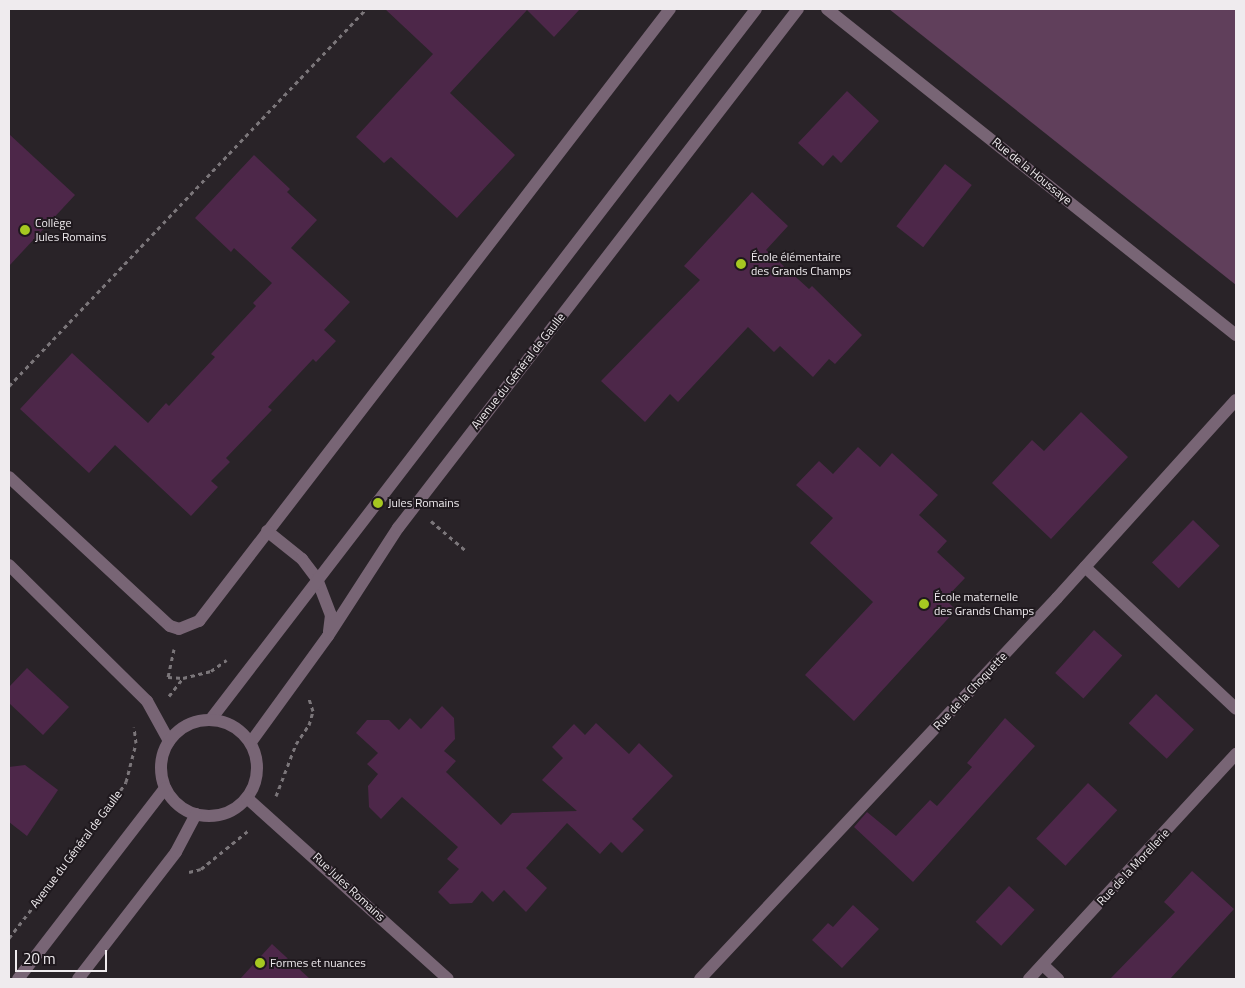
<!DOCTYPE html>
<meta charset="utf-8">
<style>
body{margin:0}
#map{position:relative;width:1245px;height:988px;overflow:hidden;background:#292328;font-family:"Titillium Web",sans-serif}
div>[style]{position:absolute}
.green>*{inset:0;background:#603f5b}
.building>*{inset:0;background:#4d2749;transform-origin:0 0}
.path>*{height:3px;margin-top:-1.5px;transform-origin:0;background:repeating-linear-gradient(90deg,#7b767a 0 4px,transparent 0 8px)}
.minor>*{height:12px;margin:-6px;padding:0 6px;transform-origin:6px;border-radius:6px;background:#786575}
.minor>.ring{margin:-6px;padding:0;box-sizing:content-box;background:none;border:12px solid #786575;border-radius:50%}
.dots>*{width:14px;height:14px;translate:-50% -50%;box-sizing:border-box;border:2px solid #1f191e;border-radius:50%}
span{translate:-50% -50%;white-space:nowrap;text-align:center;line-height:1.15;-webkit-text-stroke:4px #1f191e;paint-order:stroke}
.street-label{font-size:12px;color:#efebee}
.poi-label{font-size:12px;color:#efebee}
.left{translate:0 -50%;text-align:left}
.frame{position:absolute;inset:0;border:10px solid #efebee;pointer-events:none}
.scale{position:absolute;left:15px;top:950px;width:92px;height:22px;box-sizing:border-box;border:2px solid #efebee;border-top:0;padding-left:6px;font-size:15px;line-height:18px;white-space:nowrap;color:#efebee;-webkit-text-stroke:4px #1f191e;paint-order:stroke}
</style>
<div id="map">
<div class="green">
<div style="clip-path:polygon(889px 9px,1236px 9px,1236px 285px)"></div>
</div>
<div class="building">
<div style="clip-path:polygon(385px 9px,580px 9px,554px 37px,527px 10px,450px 93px,515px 155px,457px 218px,391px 157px,384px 163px,356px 137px,433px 54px)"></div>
<div style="clip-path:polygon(847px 91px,879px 121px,841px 163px,833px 155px,823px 166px,798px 143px)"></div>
<div style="clip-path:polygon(9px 134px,75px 195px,9px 266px)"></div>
<div style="clip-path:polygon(254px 155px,290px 189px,287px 192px,317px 220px,291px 248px,350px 302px,324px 330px,336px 341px,316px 362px,313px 359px,268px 407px,272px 410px,226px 458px,230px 462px,211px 481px,218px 487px,191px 516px,115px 445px,89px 473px,20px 409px,72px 353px,148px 423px,166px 403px,169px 406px,215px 357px,211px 354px,256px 306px,253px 303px,272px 283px,234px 248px,231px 252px,195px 218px)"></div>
<div style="left:945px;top:164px;width:34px;height:79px;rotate:38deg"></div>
<div style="clip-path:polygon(752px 192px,788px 226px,766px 250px,809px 289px,812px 286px,862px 335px,835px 364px,829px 359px,813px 377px,780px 346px,774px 352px,748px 327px,678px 402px,670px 394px,645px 422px,601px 381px,700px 280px,684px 266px)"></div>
<div style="clip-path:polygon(1081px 412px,1128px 457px,1051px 539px,992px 483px,1032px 440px,1044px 451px)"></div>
<div style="clip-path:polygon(858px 447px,880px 467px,892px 453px,938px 495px,919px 515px,947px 541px,937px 552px,965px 578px,945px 599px,956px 610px,854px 721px,805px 675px,873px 602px,810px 543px,833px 518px,796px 485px,819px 461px,833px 474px)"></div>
<div style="left:1193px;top:520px;width:37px;height:59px;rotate:44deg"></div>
<div style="left:1094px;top:630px;width:38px;height:58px;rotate:42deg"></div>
<div style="clip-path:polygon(27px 668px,69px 707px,43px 735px,9px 703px,9px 687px)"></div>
<div style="left:1156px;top:694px;width:52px;height:40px;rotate:43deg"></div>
<div style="clip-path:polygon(442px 706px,454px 718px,455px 739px,444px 751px,456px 761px,446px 772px,501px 825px,512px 813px,577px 811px,542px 780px,563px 758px,552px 747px,574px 724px,585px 735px,596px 723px,629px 754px,639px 743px,673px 776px,632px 819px,644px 830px,622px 853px,611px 842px,600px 854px,567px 823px,526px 868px,547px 888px,526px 912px,504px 890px,493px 902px,482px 891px,472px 903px,450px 904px,438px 892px,459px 869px,447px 859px,458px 847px,402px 797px,381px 819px,369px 807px,368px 786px,378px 774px,367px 764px,378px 753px,356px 733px,367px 720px,389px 720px,399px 730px,410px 718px,421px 729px)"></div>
<div style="clip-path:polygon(1005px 718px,1035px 746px,913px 882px,854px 827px,867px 812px,896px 836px,930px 800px,937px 806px,972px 767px,967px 763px)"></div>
<div style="clip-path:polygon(25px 765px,58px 790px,27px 836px,9px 822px,9px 767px)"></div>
<div style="left:1088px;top:783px;width:40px;height:76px;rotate:43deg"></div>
<div style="clip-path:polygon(1192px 871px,1234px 909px,1170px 979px,1110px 979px,1175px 912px,1164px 902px)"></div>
<div style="left:1009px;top:886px;width:35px;height:49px;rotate:43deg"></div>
<div style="clip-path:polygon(853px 905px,879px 929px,842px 968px,812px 940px,828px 923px,833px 927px)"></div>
<div style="clip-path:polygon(272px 944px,310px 979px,240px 979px)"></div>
</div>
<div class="path">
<div style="left:9px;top:386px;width:519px;rotate:-46.56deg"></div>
<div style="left:431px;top:521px;width:45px;rotate:40.5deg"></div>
<div style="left:174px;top:649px;width:29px;rotate:102deg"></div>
<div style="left:168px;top:677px;width:15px;rotate:4deg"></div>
<div style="left:169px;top:696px;width:23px;rotate:-52deg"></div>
<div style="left:183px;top:678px;width:29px;rotate:-14deg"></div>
<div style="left:211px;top:671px;width:19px;rotate:-35deg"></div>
<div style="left:276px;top:796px;width:56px;rotate:-69deg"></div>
<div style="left:296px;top:744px;width:23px;rotate:-56deg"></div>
<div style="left:309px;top:725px;width:15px;rotate:-74deg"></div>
<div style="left:313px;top:711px;width:13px;rotate:-108deg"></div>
<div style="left:189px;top:872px;width:12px;rotate:-14deg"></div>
<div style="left:201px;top:869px;width:62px;rotate:-39.1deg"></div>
<div style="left:9px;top:938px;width:153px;rotate:-52.2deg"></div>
<div style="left:103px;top:817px;width:42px;rotate:-56.7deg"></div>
<div style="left:126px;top:782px;width:40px;rotate:-75.6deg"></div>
<div style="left:136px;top:743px;width:16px;rotate:-97deg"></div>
</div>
<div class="minor">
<div style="left:827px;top:9px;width:523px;rotate:38.56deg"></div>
<div style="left:9px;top:477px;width:219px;rotate:42.8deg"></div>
<div style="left:170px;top:626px;width:9px;rotate:18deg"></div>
<div style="left:179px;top:629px;width:22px;rotate:-22deg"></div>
<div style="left:199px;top:621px;width:772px;rotate:-52.42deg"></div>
<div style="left:267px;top:531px;width:45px;rotate:38.7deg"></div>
<div style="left:302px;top:559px;width:25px;rotate:53deg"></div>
<div style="left:317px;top:579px;width:39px;rotate:69deg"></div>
<div style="left:331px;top:615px;width:17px;rotate:97deg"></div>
<div style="left:9px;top:565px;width:194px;rotate:44.6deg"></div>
<div style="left:147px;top:701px;width:46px;rotate:61.2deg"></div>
<div style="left:1085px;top:567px;width:207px;rotate:43.2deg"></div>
<div style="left:211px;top:719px;width:895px;rotate:-52.49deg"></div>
<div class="ring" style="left:161px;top:720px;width:84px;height:84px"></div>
<div style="left:251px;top:742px;width:131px;rotate:-54deg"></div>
<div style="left:328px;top:636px;width:129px;rotate:-57.1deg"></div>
<div style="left:398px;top:528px;width:655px;rotate:-52.38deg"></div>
<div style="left:247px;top:798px;width:270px;rotate:42deg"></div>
<div style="left:1043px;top:965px;width:21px;rotate:43deg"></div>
<div style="left:18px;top:979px;width:241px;rotate:-52.4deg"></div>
<div style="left:78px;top:979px;width:160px;rotate:-52.3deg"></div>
<div style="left:176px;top:852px;width:43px;rotate:-62.2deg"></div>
<div style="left:700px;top:979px;width:522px;rotate:-46.86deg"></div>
<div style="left:1057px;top:598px;width:267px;rotate:-47.9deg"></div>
<div style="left:1029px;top:979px;width:306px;rotate:-47.4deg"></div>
</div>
<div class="dots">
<div style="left:25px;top:230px;background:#a6c821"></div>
<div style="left:741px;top:264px;background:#a6c821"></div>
<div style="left:378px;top:503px;background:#a6c821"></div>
<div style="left:924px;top:604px;background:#a6c821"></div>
<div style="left:260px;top:963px;background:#a6c821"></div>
</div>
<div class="street-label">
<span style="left:1032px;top:171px;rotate:39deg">Rue de la Houssaye</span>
<span style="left:518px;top:371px;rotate:-52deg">Avenue du Général de Gaulle</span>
<span style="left:970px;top:691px;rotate:-47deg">Rue de la Choquette</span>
<span style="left:76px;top:849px;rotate:-53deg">Avenue du Général de Gaulle</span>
<span style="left:1133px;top:867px;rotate:-47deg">Rue de la Morellerie</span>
<span style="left:349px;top:887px;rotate:43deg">Rue Jules Romains</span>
</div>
<div class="poi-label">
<span class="left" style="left:35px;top:230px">Collège<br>Jules Romains</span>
<span class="left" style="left:751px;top:264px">École élémentaire<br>des Grands Champs</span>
<span class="left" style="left:388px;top:503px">Jules Romains</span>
<span class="left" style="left:934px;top:604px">École maternelle<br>des Grands Champs</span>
<span class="left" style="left:270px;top:963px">Formes et nuances</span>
</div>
<div class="frame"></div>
<div class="scale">20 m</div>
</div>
